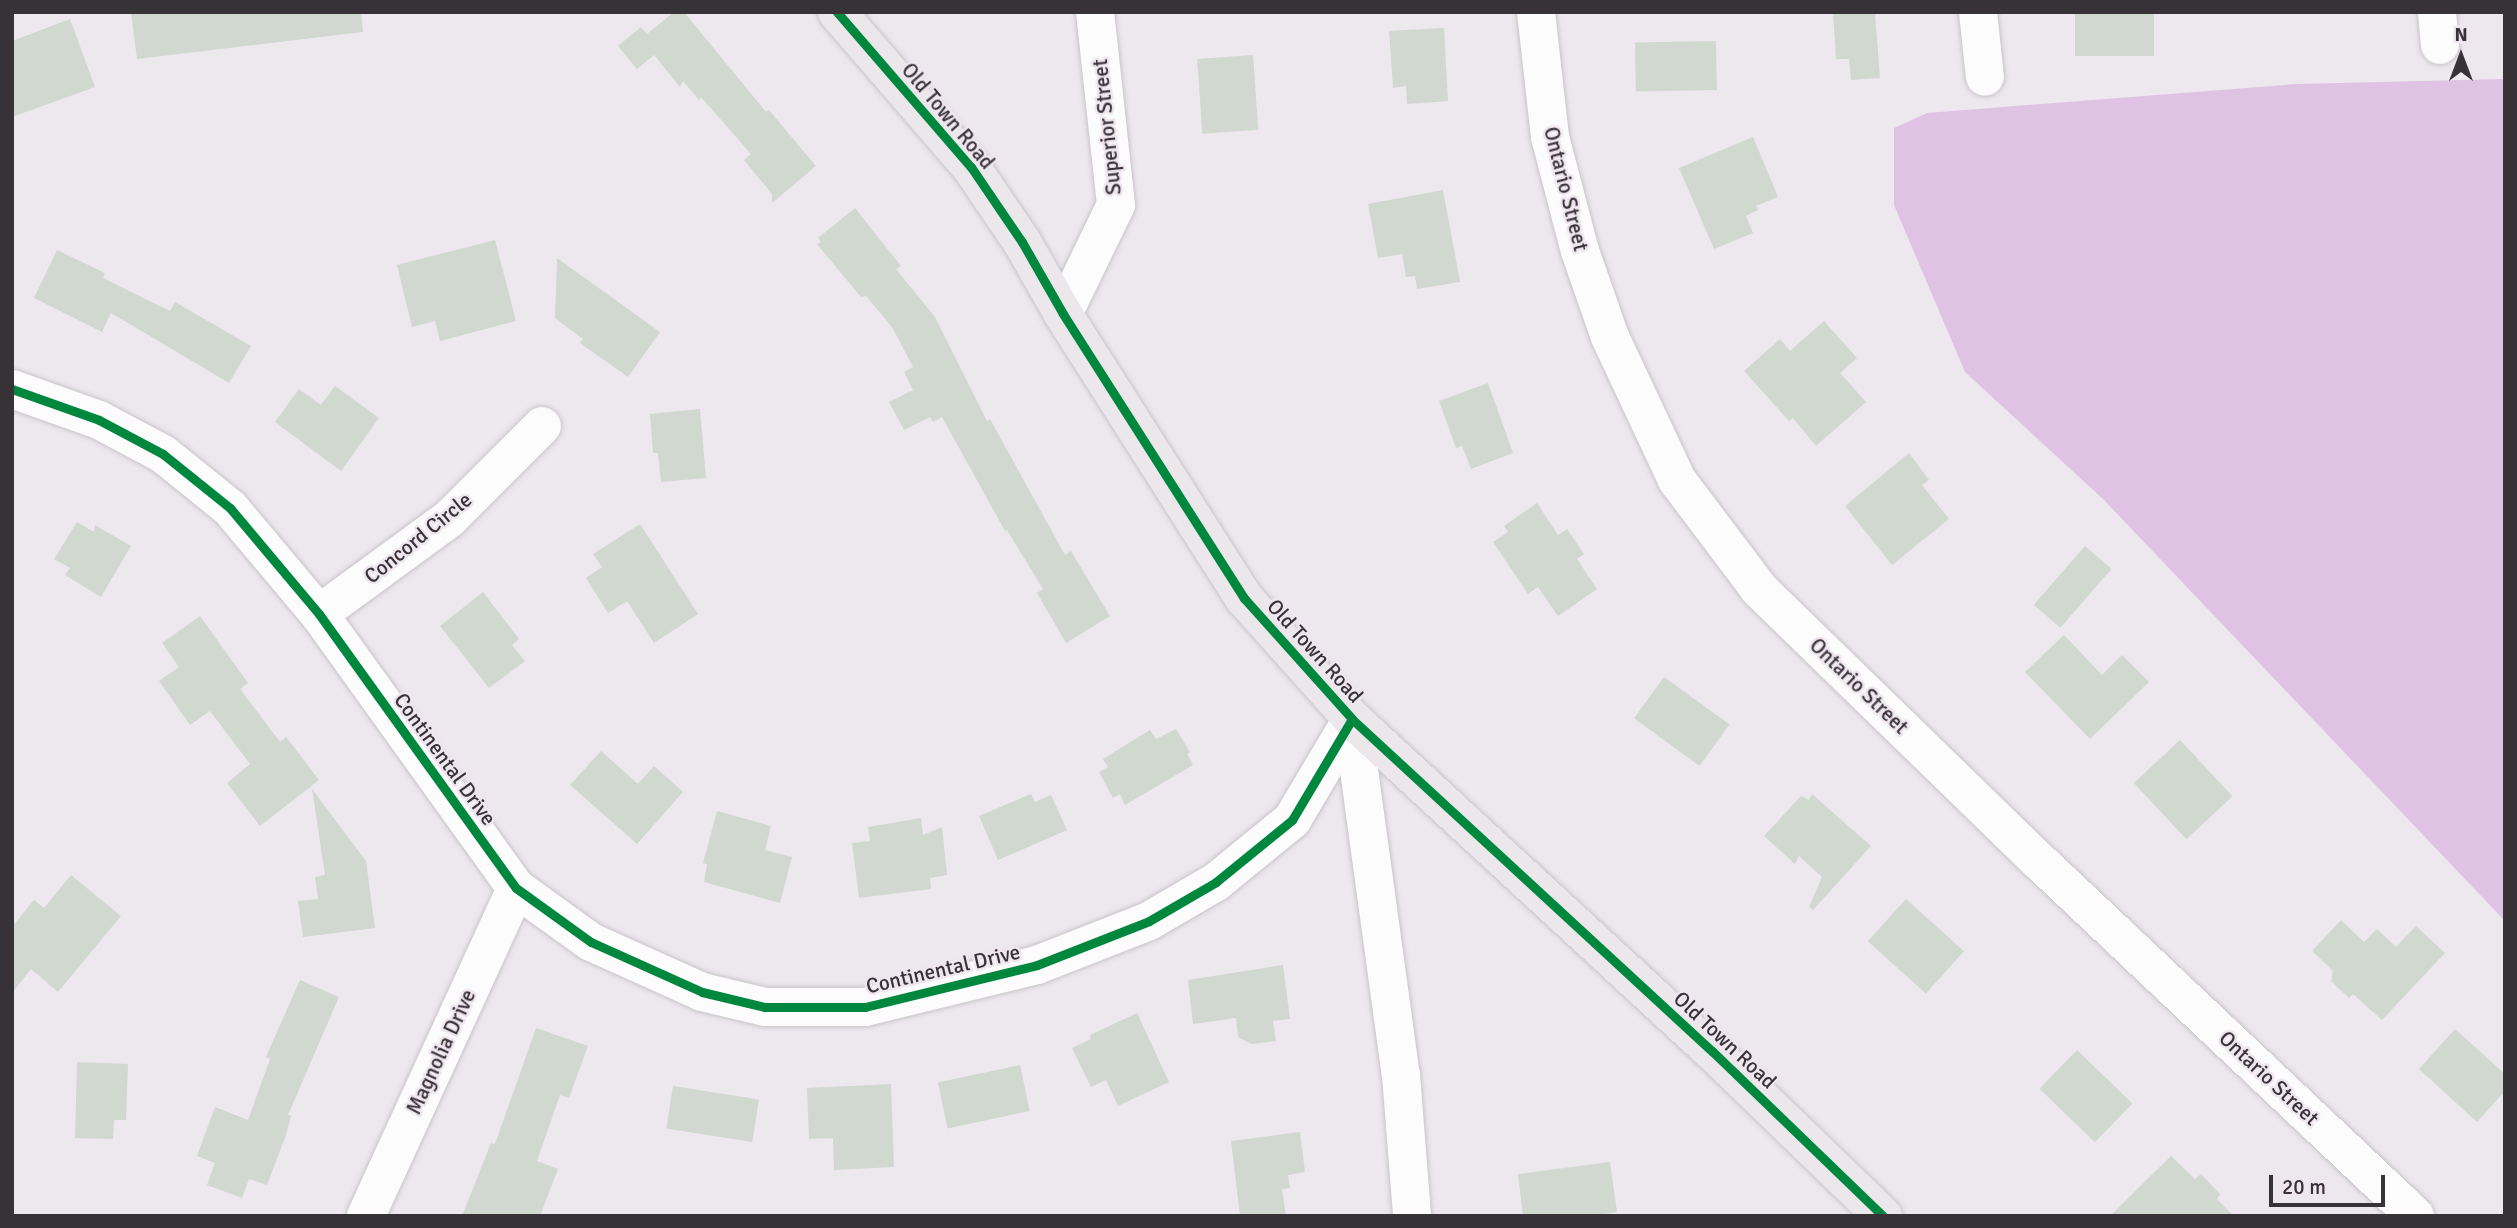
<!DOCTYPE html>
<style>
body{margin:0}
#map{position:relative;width:2517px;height:1228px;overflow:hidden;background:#ede8ee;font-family:Signika,sans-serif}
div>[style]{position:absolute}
.forest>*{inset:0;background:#dfc2e4}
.building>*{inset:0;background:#d0d8d0;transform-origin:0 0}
.roads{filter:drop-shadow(0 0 2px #c8c5c9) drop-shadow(0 0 2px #c8c5c9)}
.minor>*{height:38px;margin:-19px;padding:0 19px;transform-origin:19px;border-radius:19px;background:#fcfcfc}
.major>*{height:38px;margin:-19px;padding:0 19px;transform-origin:19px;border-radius:19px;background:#ebe7eb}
.cycleway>*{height:9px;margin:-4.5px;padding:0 4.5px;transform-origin:4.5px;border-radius:4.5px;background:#00873e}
span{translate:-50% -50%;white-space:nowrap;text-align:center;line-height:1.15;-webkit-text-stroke:5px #efe6f0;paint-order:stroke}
.street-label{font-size:21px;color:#363236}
.frame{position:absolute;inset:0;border:14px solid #363236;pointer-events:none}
.north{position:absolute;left:2426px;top:21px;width:70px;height:70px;-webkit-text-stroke:5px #efe6f0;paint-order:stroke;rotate:0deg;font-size:19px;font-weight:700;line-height:28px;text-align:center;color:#363236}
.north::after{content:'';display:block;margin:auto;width:24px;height:32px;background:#363236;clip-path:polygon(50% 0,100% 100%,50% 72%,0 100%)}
.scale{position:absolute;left:2269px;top:1175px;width:116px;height:32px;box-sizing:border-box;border:4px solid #363236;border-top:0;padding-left:9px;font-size:21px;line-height:24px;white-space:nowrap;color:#363236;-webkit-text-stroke:5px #efe6f0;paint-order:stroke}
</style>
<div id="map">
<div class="forest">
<div style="clip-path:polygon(2505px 79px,2505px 921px,2103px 499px,1965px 372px,1894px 205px,1894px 128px,1927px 113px,2297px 84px)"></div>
</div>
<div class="building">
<div style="clip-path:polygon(131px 12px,361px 12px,363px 32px,137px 59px)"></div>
<div style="clip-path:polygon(674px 12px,684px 12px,766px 112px,769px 110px,816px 166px,772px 203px,772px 194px,744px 160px,751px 154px,701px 97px,699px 100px,683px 81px,680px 87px,654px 55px,637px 69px,618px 46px,641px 27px,647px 34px)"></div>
<div style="clip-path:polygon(1833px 12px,1875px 12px,1880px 78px,1851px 80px,1849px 59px,1836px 59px)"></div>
<div style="left:2075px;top:12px;width:79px;height:44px"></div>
<div style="clip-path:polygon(70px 19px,95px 87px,12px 117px,12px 41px)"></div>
<div style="clip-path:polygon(1444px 28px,1448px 101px,1407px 104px,1406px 86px,1393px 88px,1389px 31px)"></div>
<div style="left:1716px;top:41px;width:49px;height:81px;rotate:89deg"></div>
<div style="left:1253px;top:55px;width:75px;height:56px;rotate:86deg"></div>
<div style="clip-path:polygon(1753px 137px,1778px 197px,1756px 206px,1758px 210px,1746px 216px,1753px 233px,1714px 249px,1679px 168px)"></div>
<div style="clip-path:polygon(1443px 190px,1460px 282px,1417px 289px,1415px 276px,1406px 277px,1402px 254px,1378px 258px,1368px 204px)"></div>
<div style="clip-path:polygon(855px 208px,901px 266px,896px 269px,935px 317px,987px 421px,990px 419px,1065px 555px,1071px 551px,1110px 616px,1066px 643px,1037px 593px,1043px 589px,1007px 530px,1005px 531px,942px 417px,933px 422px,930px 417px,904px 430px,889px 402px,913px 390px,904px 372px,913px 367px,892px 327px,866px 296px,861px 297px,817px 244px,821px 242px,818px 238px)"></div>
<div style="clip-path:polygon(495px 240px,516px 321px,440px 341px,435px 321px,412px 327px,397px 265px)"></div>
<div style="clip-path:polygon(57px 250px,105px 273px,103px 278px,170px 311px,175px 302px,251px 346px,229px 383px,111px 313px,102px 332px,34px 298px)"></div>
<div style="clip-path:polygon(557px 258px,660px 332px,628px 377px,580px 343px,583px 339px,555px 318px)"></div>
<div style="clip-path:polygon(1824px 321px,1857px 358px,1840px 373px,1866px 402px,1816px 446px,1793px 418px,1789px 421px,1744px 371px,1780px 339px,1790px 351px)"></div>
<div style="clip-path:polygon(1488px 383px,1513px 453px,1471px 469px,1462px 446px,1456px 448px,1439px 401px)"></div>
<div style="clip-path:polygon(335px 386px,379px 418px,341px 471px,275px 422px,299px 389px,321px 405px)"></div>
<div style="clip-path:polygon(700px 409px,706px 478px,661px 482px,658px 453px,653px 453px,650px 414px)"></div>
<div style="clip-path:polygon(1909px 453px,1929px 480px,1922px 485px,1949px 519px,1892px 565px,1845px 506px)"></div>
<div style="clip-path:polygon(1537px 503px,1558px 535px,1567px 529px,1584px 554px,1577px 559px,1597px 589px,1558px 616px,1538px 587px,1528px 594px,1493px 542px,1508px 532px,1504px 526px)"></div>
<div style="clip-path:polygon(77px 522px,94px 532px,95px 525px,131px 546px,101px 597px,65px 575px,70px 568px,54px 559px)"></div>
<div style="clip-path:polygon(640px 524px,698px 614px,654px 643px,627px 601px,608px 613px,586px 578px,602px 567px,593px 554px)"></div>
<div style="left:2085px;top:546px;width:35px;height:78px;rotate:41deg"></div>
<div style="clip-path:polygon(483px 592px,519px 639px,512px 645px,525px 661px,489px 688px,440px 626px)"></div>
<div style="clip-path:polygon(200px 616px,248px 683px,240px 689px,280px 742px,286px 737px,319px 780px,260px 826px,227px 783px,250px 764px,210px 711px,190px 725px,159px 681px,179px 667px,162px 643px)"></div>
<div style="clip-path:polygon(2064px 635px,2102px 675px,2122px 655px,2149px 682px,2090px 739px,2025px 672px)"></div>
<div style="left:1664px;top:677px;width:81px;height:51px;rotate:36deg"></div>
<div style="clip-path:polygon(1176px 729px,1190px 752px,1187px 754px,1193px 765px,1125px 805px,1120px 794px,1113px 798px,1099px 772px,1108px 767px,1103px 759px,1150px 730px,1156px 739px)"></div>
<div style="left:2180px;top:740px;width:77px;height:63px;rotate:47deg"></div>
<div style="clip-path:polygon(601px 751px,638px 784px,654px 766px,683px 792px,637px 844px,570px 785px)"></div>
<div style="clip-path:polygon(312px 789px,366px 861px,375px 928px,303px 937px,298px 901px,318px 899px,315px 877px,325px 875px)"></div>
<div style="clip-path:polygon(1031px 794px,1035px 802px,1051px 795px,1067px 830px,998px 860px,979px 816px)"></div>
<div style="clip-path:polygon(1812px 794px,1871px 846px,1813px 910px,1809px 907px,1822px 877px,1799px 856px,1795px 864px,1764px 836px,1801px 796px,1809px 800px)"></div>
<div style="clip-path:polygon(717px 811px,771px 826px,765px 850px,792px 857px,780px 903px,704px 882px,707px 864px,703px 863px)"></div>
<div style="clip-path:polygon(921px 818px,923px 835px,942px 827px,947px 875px,930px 878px,931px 889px,859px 898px,852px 843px,870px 841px,868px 827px)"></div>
<div style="clip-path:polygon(71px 875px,121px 916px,58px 992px,31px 969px,12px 993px,12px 927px,34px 900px,44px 908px)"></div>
<div style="left:1906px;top:899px;width:78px;height:57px;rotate:42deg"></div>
<div style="clip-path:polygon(2341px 920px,2364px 942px,2377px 929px,2396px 947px,2416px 926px,2445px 953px,2382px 1020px,2353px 994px,2349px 998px,2331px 981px,2333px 971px,2312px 951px)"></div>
<div style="clip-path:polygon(1283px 965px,1290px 1019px,1273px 1021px,1276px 1041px,1251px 1044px,1238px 1037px,1236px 1018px,1193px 1024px,1188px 980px)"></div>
<div style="clip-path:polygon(300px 980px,339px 997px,288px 1115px,291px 1116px,286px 1135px,267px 1185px,249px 1179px,242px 1198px,207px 1185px,215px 1163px,197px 1156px,215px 1107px,248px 1120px,270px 1059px,266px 1057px)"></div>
<div style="clip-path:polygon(1137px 1013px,1169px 1082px,1118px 1106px,1106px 1080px,1091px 1087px,1072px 1048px,1091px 1039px,1090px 1035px)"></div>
<div style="clip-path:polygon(536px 1028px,588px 1046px,569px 1098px,560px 1095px,537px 1161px,558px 1169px,540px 1216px,462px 1216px,491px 1143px,495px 1144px)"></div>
<div style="clip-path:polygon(2455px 1029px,2505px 1074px,2505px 1091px,2477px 1122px,2419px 1069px)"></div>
<div style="left:2077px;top:1050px;width:77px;height:54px;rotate:44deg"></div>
<div style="clip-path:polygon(77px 1062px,128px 1064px,126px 1120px,114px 1120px,113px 1139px,75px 1138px)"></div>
<div style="left:1020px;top:1065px;width:47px;height:84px;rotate:78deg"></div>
<div style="clip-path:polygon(891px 1084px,894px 1167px,834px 1170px,833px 1138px,809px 1139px,807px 1088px)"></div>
<div style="left:673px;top:1086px;width:87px;height:43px;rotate:9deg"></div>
<div style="clip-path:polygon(1300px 1132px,1305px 1172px,1288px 1175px,1290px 1188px,1282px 1189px,1286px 1216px,1240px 1216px,1231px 1141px)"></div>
<div style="clip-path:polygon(2171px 1156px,2195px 1179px,2201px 1174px,2220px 1194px,2217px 1199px,2234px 1216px,2110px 1216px)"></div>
<div style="clip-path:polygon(1610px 1162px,1617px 1212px,1592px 1216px,1523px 1216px,1518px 1174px)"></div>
</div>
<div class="roads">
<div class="minor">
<div style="left:1536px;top:12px;width:126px;rotate:83.6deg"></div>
<div style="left:1550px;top:137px;width:118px;rotate:75.3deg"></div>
<div style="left:1580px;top:251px;width:91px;rotate:70.8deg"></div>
<div style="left:1610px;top:337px;width:158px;rotate:64.9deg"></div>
<div style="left:1677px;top:480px;width:136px;rotate:53deg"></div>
<div style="left:1759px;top:589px;width:390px;rotate:44.2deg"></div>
<div style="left:2039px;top:861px;width:517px;rotate:43.35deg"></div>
<div style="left:1978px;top:12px;width:65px;rotate:83.9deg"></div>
<div style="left:2437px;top:12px;width:33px;rotate:85deg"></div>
<div style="left:1063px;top:314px;width:121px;rotate:-64.1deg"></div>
<div style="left:1116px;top:205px;width:194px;rotate:-96.2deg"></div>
<div style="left:12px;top:389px;width:92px;rotate:19.6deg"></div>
<div style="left:99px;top:420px;width:72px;rotate:28deg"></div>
<div style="left:163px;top:454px;width:86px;rotate:38.9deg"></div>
<div style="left:230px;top:508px;width:138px;rotate:50deg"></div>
<div style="left:319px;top:614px;width:337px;rotate:54.3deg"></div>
<div style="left:516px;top:888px;width:92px;rotate:35.8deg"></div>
<div style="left:591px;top:942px;width:122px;rotate:24.2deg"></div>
<div style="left:702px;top:992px;width:65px;rotate:13.4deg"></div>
<div style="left:765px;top:1007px;width:100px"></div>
<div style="left:865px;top:1007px;width:177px;rotate:-13.7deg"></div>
<div style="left:1037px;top:965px;width:120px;rotate:-21.4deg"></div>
<div style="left:1149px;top:921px;width:78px;rotate:-30.2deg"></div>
<div style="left:1216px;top:882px;width:98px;rotate:-39.2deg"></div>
<div style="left:1292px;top:820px;width:117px;rotate:-59.3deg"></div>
<div style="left:319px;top:614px;width:162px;rotate:-36.2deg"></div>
<div style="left:450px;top:518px;width:130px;rotate:-45deg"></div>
<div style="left:1352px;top:719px;width:359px;rotate:82.2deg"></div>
<div style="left:1401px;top:1075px;width:141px;rotate:85.5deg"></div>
<div style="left:366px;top:1216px;width:361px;rotate:-65.4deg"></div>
</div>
<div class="major">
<div style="left:837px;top:12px;width:205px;rotate:49.2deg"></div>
<div style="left:971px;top:167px;width:91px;rotate:55.8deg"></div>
<div style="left:1022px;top:242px;width:83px;rotate:60.3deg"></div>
<div style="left:1063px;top:314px;width:337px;rotate:57.5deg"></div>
<div style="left:1244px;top:598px;width:162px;rotate:48.2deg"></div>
<div style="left:1352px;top:719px;width:490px;rotate:42.7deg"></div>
<div style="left:1712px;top:1051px;width:238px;rotate:44deg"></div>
</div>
</div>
<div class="cycleway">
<div style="left:837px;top:12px;width:205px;rotate:49.2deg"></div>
<div style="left:971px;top:167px;width:91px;rotate:55.8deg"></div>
<div style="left:1022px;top:242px;width:83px;rotate:60.3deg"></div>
<div style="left:1063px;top:314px;width:337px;rotate:57.5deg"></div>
<div style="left:1244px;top:598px;width:162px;rotate:48.2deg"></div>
<div style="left:1352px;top:719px;width:490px;rotate:42.7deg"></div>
<div style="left:1712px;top:1051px;width:238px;rotate:44deg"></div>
<div style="left:12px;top:389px;width:92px;rotate:19.6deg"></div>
<div style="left:99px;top:420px;width:72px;rotate:28deg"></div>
<div style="left:163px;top:454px;width:86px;rotate:38.9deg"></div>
<div style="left:230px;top:508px;width:138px;rotate:50deg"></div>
<div style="left:319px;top:614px;width:337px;rotate:54.3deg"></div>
<div style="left:516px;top:888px;width:92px;rotate:35.8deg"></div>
<div style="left:591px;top:942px;width:122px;rotate:24.2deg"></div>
<div style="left:702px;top:992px;width:65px;rotate:13.4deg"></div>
<div style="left:765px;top:1007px;width:100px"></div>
<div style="left:865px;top:1007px;width:177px;rotate:-13.7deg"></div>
<div style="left:1037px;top:965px;width:120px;rotate:-21.4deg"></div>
<div style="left:1149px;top:921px;width:78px;rotate:-30.2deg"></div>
<div style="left:1216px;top:882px;width:98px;rotate:-39.2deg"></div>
<div style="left:1292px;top:820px;width:117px;rotate:-59.3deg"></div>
</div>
<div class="street-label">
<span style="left:948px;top:116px;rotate:50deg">Old Town Road</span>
<span style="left:1107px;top:127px;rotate:-96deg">Superior Street</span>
<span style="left:1566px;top:189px;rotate:76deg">Ontario Street</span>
<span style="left:418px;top:538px;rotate:-39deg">Concord Circle</span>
<span style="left:1315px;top:651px;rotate:48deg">Old Town Road</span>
<span style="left:1859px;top:686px;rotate:44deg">Ontario Street</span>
<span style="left:445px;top:759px;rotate:54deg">Continental Drive</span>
<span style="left:943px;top:969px;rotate:-13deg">Continental Drive</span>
<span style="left:1725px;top:1040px;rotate:43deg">Old Town Road</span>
<span style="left:441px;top:1052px;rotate:-65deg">Magnolia Drive</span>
<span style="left:2269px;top:1078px;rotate:43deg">Ontario Street</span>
</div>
<div class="frame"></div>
<div class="north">N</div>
<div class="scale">20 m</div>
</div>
